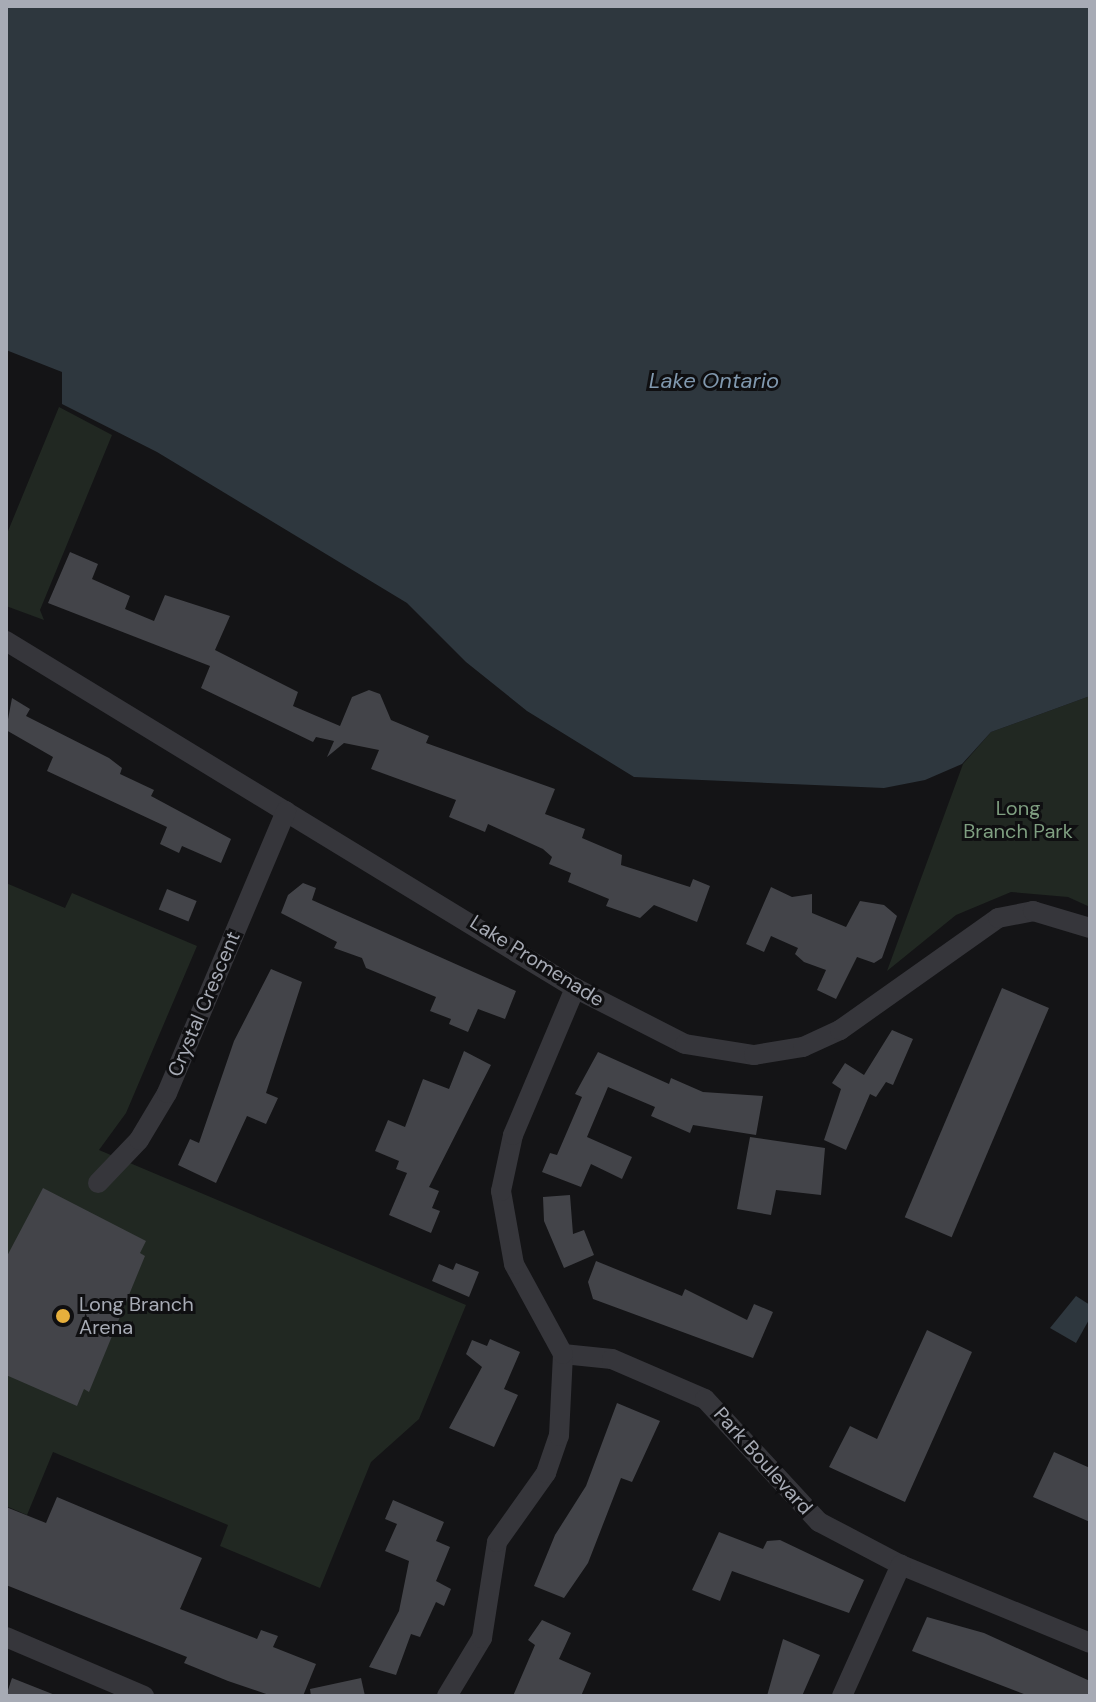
<!DOCTYPE html>
<style>
body{margin:0}
#map{position:relative;width:1096px;height:1702px;overflow:hidden;background:#141416;font-family:"DM Sans",sans-serif}
div>[style]{position:absolute}
.green>*{inset:0;background:#212822}
.water>*{inset:0;background:#2e373e}
.building>*{inset:0;background:#434449;transform-origin:0 0}
.minor>*{height:20px;margin:-10px;padding:0 10px;transform-origin:10px;border-radius:10px;background:#36363b}
.dots>*{width:22px;height:22px;translate:-50% -50%;box-sizing:border-box;border:4px solid #0f0f11;border-radius:50%}
span{translate:-50% -50%;white-space:nowrap;text-align:center;line-height:1.15;-webkit-text-stroke:6px #0f0f11;paint-order:stroke}
.park-label{font-size:20px;color:#7f9f81}
.street-label{font-size:20px;color:#a7abb5}
.poi-label{font-size:20px;color:#a7abb5}
.left{translate:0 -50%;text-align:left}
.water-label{font-size:22px;color:#8098ae;font-style:italic}
.frame{position:absolute;inset:0;border:8px solid #a7abb5;pointer-events:none}
</style>
<div id="map">
<div class="green">
<div style="clip-path:polygon(59px 407px,112px 435px,40px 610px,44px 620px,6px 606px,6px 536px)"></div>
<div style="clip-path:polygon(1090px 696px,1090px 907px,1068px 897px,1011px 892px,956px 915px,887px 971px,963px 764px,991px 732px)"></div>
<div style="clip-path:polygon(6px 883px,65px 908px,72px 893px,197px 946px,126px 1113px,99px 1150px,466px 1305px,419px 1419px,371px 1462px,320px 1588px,220px 1546px,228px 1525px,53px 1452px,27px 1515px,6px 1506px)"></div>
</div>
<div class="water">
<div style="clip-path:polygon(6px 6px,1090px 6px,1090px 696px,991px 732px,962px 764px,925px 780px,884px 788px,634px 777px,527px 711px,466px 662px,407px 603px,157px 452px,62px 404px,62px 372px,6px 350px)"></div>
<div style="clip-path:polygon(1076px 1296px,1090px 1305px,1090px 1318px,1076px 1343px,1050px 1328px)"></div>
</div>
<div class="building">
<div style="clip-path:polygon(70px 552px,98px 564px,92px 579px,130px 596px,125px 609px,154px 621px,165px 595px,230px 616px,215px 650px,298px 692px,293px 706px,340px 726px,352px 697px,369px 690px,380px 694px,391px 720px,429px 736px,426px 743px,555px 789px,545px 814px,585px 829px,582px 838px,622px 855px,621px 865px,690px 887px,693px 879px,710px 886px,697px 922px,654px 905px,640px 918px,606px 906px,609px 899px,568px 882px,571px 873px,549px 864px,552px 857px,543px 849px,488px 824px,485px 832px,449px 817px,456px 800px,371px 769px,379px 750px,344px 743px,327px 757px,334px 741px,316px 737px,313px 742px,201px 688px,210px 666px,48px 603px)"></div>
<div style="clip-path:polygon(12px 698px,30px 709px,26px 716px,109px 758px,122px 768px,120px 774px,154px 790px,151px 796px,231px 839px,221px 863px,182px 846px,179px 853px,160px 844px,167px 827px,47px 771px,53px 757px,6px 730px)"></div>
<div style="clip-path:polygon(303px 883px,316px 888px,312px 900px,516px 991px,505px 1019px,478px 1009px,468px 1032px,449px 1024px,451px 1019px,430px 1011px,436px 997px,366px 968px,362px 958px,334px 948px,337px 942px,281px 913px,288px 895px)"></div>
<div style="clip-path:polygon(771px 887px,792px 897px,812px 894px,812px 913px,846px 927px,860px 901px,884px 905px,897px 916px,882px 958px,874px 963px,857px 957px,836px 999px,817px 990px,826px 970px,804px 962px,795px 954px,798px 948px,771px 936px,764px 952px,746px 944px)"></div>
<div style="left:167px;top:889px;width:32px;height:22px;rotate:22deg"></div>
<div style="clip-path:polygon(271px 969px,302px 982px,266px 1093px,278px 1098px,266px 1124px,247px 1116px,216px 1183px,178px 1165px,190px 1139px,199px 1143px,234px 1041px)"></div>
<div style="left:1002px;top:988px;width:51px;height:249px;rotate:23deg"></div>
<div style="clip-path:polygon(892px 1030px,913px 1039px,893px 1085px,886px 1082px,876px 1097px,870px 1094px,846px 1150px,824px 1140px,841px 1089px,832px 1083px,845px 1063px,864px 1075px)"></div>
<div style="clip-path:polygon(464px 1051px,491px 1065px,429px 1187px,439px 1191px,432px 1208px,440px 1211px,431px 1233px,389px 1215px,407px 1173px,396px 1169px,399px 1161px,375px 1151px,388px 1120px,405px 1127px,423px 1079px,449px 1089px)"></div>
<div style="clip-path:polygon(598px 1052px,669px 1084px,671px 1078px,703px 1092px,763px 1096px,756px 1135px,693px 1125px,690px 1133px,651px 1116px,655px 1107px,608px 1087px,587px 1137px,632px 1157px,622px 1179px,591px 1164px,581px 1187px,542px 1172px,550px 1153px,557px 1155px,582px 1097px,575px 1094px)"></div>
<div style="clip-path:polygon(750px 1137px,825px 1148px,821px 1195px,776px 1190px,771px 1215px,737px 1209px)"></div>
<div style="clip-path:polygon(43px 1188px,146px 1241px,140px 1253px,145px 1256px,89px 1392px,84px 1389px,77px 1406px,6px 1375px,6px 1258px)"></div>
<div style="clip-path:polygon(570px 1195px,573px 1234px,584px 1230px,594px 1255px,564px 1268px,544px 1221px,543px 1197px)"></div>
<div style="clip-path:polygon(596px 1261px,682px 1296px,685px 1289px,747px 1320px,754px 1304px,773px 1312px,753px 1358px,593px 1299px,588px 1282px)"></div>
<div style="clip-path:polygon(456px 1263px,479px 1272px,469px 1297px,432px 1281px,439px 1264px,453px 1270px)"></div>
<div style="clip-path:polygon(927px 1330px,972px 1352px,905px 1502px,829px 1467px,850px 1426px,877px 1439px)"></div>
<div style="clip-path:polygon(490px 1339px,520px 1352px,504px 1389px,518px 1395px,494px 1447px,449px 1428px,482px 1367px,466px 1354px,472px 1340px,487px 1346px)"></div>
<div style="clip-path:polygon(617px 1403px,660px 1421px,632px 1482px,621px 1478px,588px 1563px,564px 1598px,534px 1586px,555px 1535px,586px 1486px)"></div>
<div style="clip-path:polygon(1054px 1452px,1090px 1468px,1090px 1522px,1033px 1497px)"></div>
<div style="clip-path:polygon(57px 1497px,202px 1558px,180px 1609px,257px 1639px,261px 1630px,278px 1636px,273px 1647px,316px 1664px,303px 1696px,272px 1696px,228px 1681px,184px 1663px,187px 1657px,6px 1585px,6px 1507px,46px 1523px)"></div>
<div style="clip-path:polygon(393px 1500px,444px 1522px,436px 1541px,450px 1547px,436px 1581px,451px 1589px,444px 1606px,436px 1602px,420px 1637px,411px 1634px,396px 1675px,369px 1667px,399px 1611px,409px 1561px,385px 1551px,397px 1524px,385px 1519px)"></div>
<div style="clip-path:polygon(719px 1532px,763px 1549px,767px 1541px,780px 1540px,864px 1580px,849px 1613px,732px 1571px,720px 1601px,692px 1590px)"></div>
<div style="clip-path:polygon(927px 1617px,984px 1633px,1090px 1681px,1090px 1696px,1029px 1696px,912px 1651px)"></div>
<div style="clip-path:polygon(542px 1620px,571px 1633px,559px 1659px,591px 1673px,581px 1696px,513px 1696px,535px 1645px,528px 1640px)"></div>
<div style="clip-path:polygon(783px 1639px,820px 1655px,802px 1696px,767px 1696px)"></div>
<div style="clip-path:polygon(12px 1678px,55px 1695px,55px 1696px,6px 1696px)"></div>
<div style="clip-path:polygon(361px 1678px,365px 1696px,311px 1696px,310px 1689px)"></div>
</div>
<div class="minor">
<div style="left:6px;top:641px;width:666px;rotate:31.38deg"></div>
<div style="left:575px;top:988px;width:123px;rotate:27deg"></div>
<div style="left:685px;top:1044px;width:70px;rotate:9.1deg"></div>
<div style="left:754px;top:1055px;width:50px;rotate:-9.3deg"></div>
<div style="left:803px;top:1047px;width:41px;rotate:-24.7deg"></div>
<div style="left:840px;top:1030px;width:194px;rotate:-35.3deg"></div>
<div style="left:998px;top:918px;width:36px;rotate:-11deg"></div>
<div style="left:1033px;top:911px;width:59px;rotate:16.6deg"></div>
<div style="left:98px;top:1183px;width:59px;rotate:-46.4deg"></div>
<div style="left:139px;top:1140px;width:55px;rotate:-59.2deg"></div>
<div style="left:167px;top:1093px;width:306px;rotate:-67.1deg"></div>
<div style="left:563px;top:1354px;width:49px;rotate:5.8deg"></div>
<div style="left:612px;top:1359px;width:101px;rotate:23.3deg"></div>
<div style="left:705px;top:1399px;width:168px;rotate:47.2deg"></div>
<div style="left:819px;top:1522px;width:93px;rotate:27.7deg"></div>
<div style="left:901px;top:1565px;width:204px;rotate:22.4deg"></div>
<div style="left:6px;top:1637px;width:150px;rotate:23.1deg"></div>
<div style="left:447px;top:1696px;width:68px;rotate:-58.9deg"></div>
<div style="left:482px;top:1638px;width:97px;rotate:-81.1deg"></div>
<div style="left:497px;top:1542px;width:85px;rotate:-54.6deg"></div>
<div style="left:546px;top:1473px;width:39px;rotate:-71deg"></div>
<div style="left:559px;top:1436px;width:82px;rotate:-87.2deg"></div>
<div style="left:563px;top:1354px;width:102px;rotate:-118.6deg"></div>
<div style="left:514px;top:1264px;width:74px;rotate:-100.1deg"></div>
<div style="left:501px;top:1191px;width:57px;rotate:-77.9deg"></div>
<div style="left:513px;top:1135px;width:160px;rotate:-67.1deg"></div>
<div style="left:842px;top:1696px;width:144px;rotate:-65.8deg"></div>
</div>
<div class="dots">
<div style="left:63px;top:1316px;background:#e6af3c"></div>
</div>
<div class="park-label">
<span style="left:1018px;top:820px">Long<br>Branch Park</span>
</div>
<div class="street-label">
<span style="left:537px;top:961px;rotate:32deg">Lake Promenade</span>
<span style="left:204px;top:1004px;rotate:-67deg">Crystal Crescent</span>
<span style="left:763px;top:1461px;rotate:48deg">Park Boulevard</span>
</div>
<div class="poi-label">
<span class="left" style="left:79px;top:1316px">Long Branch<br>Arena</span>
</div>
<div class="water-label">
<span style="left:714px;top:381px">Lake Ontario</span>
</div>
<div class="frame"></div>
</div>
